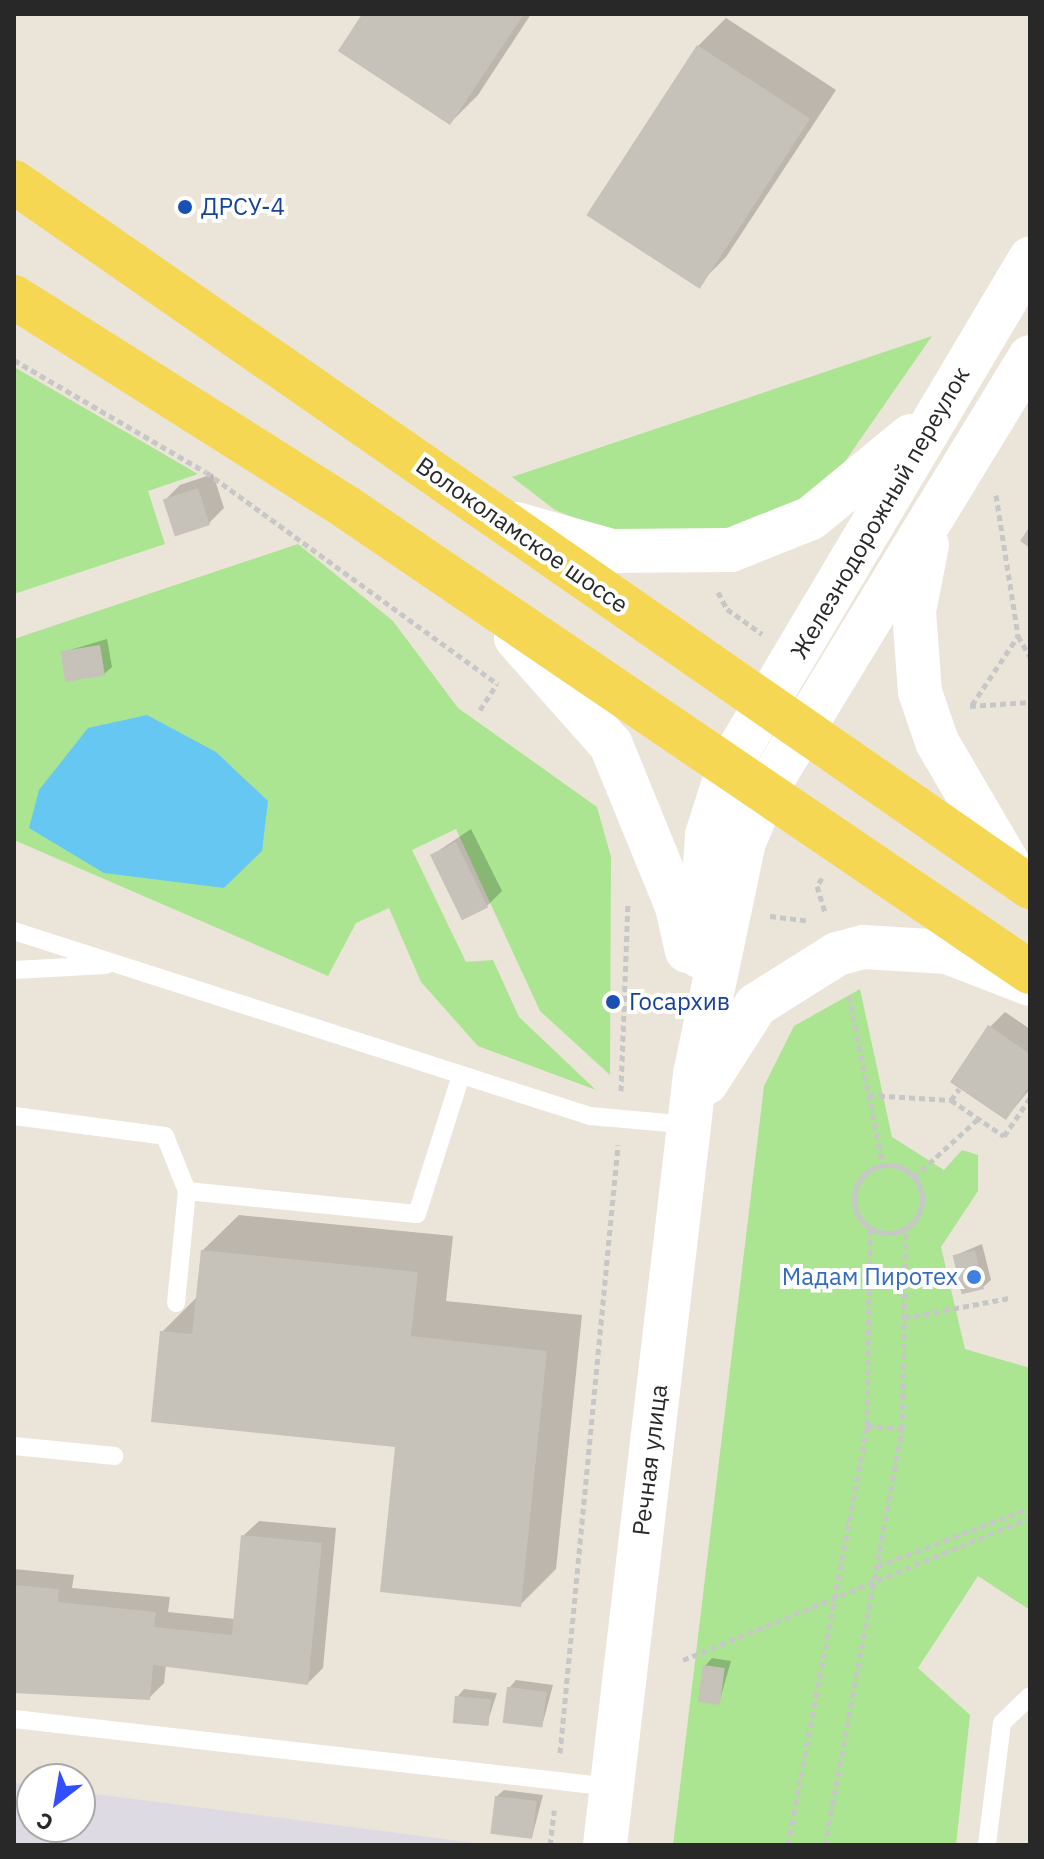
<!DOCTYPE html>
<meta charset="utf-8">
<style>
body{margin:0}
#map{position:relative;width:1044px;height:1859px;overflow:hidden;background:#ebe4d9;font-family:"IBM Plex Sans",sans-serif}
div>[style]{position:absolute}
.industrial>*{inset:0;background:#dddae3}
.green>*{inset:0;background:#abe592}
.water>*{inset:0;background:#66c7f3}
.shadow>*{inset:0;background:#0003}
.building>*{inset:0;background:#c6c1b9;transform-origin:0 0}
.path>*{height:5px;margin-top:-2.5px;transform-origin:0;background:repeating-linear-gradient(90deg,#c7c7c7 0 6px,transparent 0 10px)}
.path>.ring{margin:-2.5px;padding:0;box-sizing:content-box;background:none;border:5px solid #c7c7c7;border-radius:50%}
.lane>*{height:18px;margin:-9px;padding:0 9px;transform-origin:9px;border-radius:9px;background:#fff}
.secondary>*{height:44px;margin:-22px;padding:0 22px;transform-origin:22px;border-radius:22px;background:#fff}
.primary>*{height:44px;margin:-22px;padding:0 22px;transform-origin:22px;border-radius:22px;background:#f6d753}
.dots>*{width:22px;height:22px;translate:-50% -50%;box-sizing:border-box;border:4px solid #fff;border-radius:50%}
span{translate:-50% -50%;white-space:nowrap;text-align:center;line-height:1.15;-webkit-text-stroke:8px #fff;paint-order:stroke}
.transit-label{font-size:24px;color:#164399}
.left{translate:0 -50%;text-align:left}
.street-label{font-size:24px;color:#282828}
.shop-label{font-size:24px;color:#366cbe}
.right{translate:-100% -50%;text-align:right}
.frame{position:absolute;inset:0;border:16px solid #282828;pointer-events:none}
.north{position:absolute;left:16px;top:1763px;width:80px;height:80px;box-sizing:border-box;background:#fff;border:2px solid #a9a9a9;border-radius:50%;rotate:211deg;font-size:22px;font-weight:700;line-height:32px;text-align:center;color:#282828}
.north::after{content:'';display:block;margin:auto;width:28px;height:36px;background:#324fff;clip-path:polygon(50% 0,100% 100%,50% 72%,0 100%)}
</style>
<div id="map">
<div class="industrial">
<div style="clip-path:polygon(14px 1783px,32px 1785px,32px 1827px,80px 1827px,80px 1792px,491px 1845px,14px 1845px)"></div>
</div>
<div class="green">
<div style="clip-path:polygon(932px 336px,830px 483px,745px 529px,611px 533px,555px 510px,512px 477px)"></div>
<div style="clip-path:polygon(14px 367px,198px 474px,148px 491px,165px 544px,14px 594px)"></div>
<div style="clip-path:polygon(298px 544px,393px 621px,458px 708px,597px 807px,611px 857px,610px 1075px,540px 1011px,456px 829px,412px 850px,466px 962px,493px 960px,519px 1017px,596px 1090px,478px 1046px,421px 982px,389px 908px,356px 923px,328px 976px,14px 840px,14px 639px)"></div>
<div style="clip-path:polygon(860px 989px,892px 1137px,944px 1170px,962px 1150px,978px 1155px,978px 1191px,941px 1247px,965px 1349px,1030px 1368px,1030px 1610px,978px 1576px,918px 1668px,970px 1715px,956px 1845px,673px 1845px,764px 1086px,794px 1026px)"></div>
</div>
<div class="water">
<div style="clip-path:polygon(147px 715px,216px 752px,268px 801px,262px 851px,224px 888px,104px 873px,29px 828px,39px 790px,88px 728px)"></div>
</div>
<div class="shadow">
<div style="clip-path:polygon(365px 14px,531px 14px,478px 95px,450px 123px)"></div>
<div style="clip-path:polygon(726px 18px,836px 90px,726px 257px,698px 285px,588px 213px,698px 46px)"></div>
<div style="clip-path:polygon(213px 474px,224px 508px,209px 523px,165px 500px,180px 485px)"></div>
<div style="clip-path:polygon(107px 639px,112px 667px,104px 674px,63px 652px)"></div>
<div style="clip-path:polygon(471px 829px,502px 891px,486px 907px,432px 855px)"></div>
<div style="clip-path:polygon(1005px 1012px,1030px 1029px,1030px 1089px,1006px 1118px,990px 1027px)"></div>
<div style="clip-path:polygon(239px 1215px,453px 1236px,446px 1301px,582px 1315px,556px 1569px,520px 1605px,397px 1445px,162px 1332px,198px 1296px,202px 1251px)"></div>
<div style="clip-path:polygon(982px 1244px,991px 1280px,983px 1287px,956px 1255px)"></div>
<div style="clip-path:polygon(259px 1521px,336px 1528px,323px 1668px,308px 1683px,166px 1665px,164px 1683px,149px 1698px,14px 1690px,14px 1569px,74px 1575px,72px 1588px,170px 1597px,168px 1612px,235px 1619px,243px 1536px)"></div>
<div style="clip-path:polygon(712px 1658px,731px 1661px,719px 1703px,705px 1666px)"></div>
<div style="clip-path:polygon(516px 1680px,553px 1685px,542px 1726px,509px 1688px)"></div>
<div style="clip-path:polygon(464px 1689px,497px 1693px,487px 1724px,457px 1697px)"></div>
<div style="clip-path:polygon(504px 1790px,543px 1795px,532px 1837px,496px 1797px)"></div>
</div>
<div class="building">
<div style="clip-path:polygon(362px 14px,524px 14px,450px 125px,338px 51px)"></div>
<div style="left:697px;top:45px;width:135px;height:203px;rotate:33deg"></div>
<div style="left:198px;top:488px;width:39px;height:37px;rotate:72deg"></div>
<div style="clip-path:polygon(1030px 526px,1030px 548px,1020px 541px)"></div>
<div style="left:100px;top:645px;width:31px;height:40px;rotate:81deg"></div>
<div style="left:456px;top:842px;width:73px;height:29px;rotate:64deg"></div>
<div style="clip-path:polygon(988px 1025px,1030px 1054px,1030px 1085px,1006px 1120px,950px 1082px)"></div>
<div style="clip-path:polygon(201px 1250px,418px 1272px,411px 1336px,547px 1351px,521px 1607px,380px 1592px,395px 1447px,151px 1422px,160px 1331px,192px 1334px)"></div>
<div style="left:975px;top:1250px;width:40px;height:23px;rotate:77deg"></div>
<div style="clip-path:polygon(241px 1535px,322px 1543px,308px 1685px,153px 1665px,150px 1700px,14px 1693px,14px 1585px,59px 1589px,58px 1602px,156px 1612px,154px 1627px,232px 1635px)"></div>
<div style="left:703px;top:1665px;width:22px;height:37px;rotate:8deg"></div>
<div style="left:507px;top:1687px;width:40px;height:36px;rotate:7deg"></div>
<div style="left:455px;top:1696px;width:36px;height:27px;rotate:5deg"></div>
<div style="left:495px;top:1796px;width:42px;height:38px;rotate:7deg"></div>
</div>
<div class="path">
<div style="left:14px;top:360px;width:222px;rotate:30.3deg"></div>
<div style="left:206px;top:472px;width:361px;rotate:36deg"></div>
<div style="left:996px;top:495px;width:143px;rotate:81.1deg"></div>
<div style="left:1018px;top:636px;width:24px;rotate:60deg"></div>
<div style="left:718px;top:592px;width:19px;rotate:62deg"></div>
<div style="left:727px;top:609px;width:43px;rotate:35.5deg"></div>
<div style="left:972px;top:705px;width:83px;rotate:-56.3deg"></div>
<div style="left:970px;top:706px;width:60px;rotate:-3.8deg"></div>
<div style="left:480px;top:710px;width:31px;rotate:-57deg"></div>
<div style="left:822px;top:878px;width:9px;rotate:122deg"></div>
<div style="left:817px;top:886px;width:28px;rotate:73deg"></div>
<div style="left:770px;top:916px;width:38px;rotate:7deg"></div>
<div style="left:849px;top:996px;width:173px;rotate:78.7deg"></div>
<div style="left:621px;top:1091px;width:189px;rotate:-87.9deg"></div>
<div style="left:869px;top:1095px;width:82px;rotate:3.5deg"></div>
<div style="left:951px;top:1100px;width:64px;rotate:34.2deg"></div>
<div style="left:1004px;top:1136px;width:46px;rotate:-55.6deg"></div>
<div style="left:951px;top:1100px;width:14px;rotate:-54deg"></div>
<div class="ring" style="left:854px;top:1165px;width:63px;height:63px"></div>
<div style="left:914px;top:1177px;width:86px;rotate:-42.2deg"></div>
<div style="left:904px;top:1318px;width:107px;rotate:-10.8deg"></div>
<div style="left:867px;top:1425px;width:35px;rotate:7deg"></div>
<div style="left:878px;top:1566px;width:163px;rotate:-20.9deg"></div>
<div style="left:683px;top:1660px;width:375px;rotate:-22.3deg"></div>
<div style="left:560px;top:1753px;width:611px;rotate:-84.55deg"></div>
<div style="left:550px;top:1845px;width:35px;rotate:-83deg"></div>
<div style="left:788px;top:1845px;width:427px;rotate:-79.3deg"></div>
<div style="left:867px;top:1425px;width:197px;rotate:-89.1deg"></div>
<div style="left:825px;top:1845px;width:423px;rotate:-79.5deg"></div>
<div style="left:902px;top:1429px;width:201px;rotate:-88.9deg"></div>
</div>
<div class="lane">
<div style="left:14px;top:931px;width:605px;rotate:17.81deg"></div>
<div style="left:590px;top:1116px;width:100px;rotate:5.1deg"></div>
<div style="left:14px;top:970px;width:92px;rotate:-3.1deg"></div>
<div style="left:14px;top:1116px;width:152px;rotate:7.5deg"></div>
<div style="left:165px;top:1136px;width:59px;rotate:68.2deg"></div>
<div style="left:187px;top:1191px;width:231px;rotate:5.7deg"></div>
<div style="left:417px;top:1214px;width:146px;rotate:-72.4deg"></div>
<div style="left:176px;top:1303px;width:113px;rotate:-84.4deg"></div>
<div style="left:14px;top:1446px;width:101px;rotate:5.7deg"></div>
<div style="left:14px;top:1719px;width:601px;rotate:6.5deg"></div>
<div style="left:987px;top:1845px;width:123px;rotate:-83deg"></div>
<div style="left:1002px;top:1723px;width:39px;rotate:-44deg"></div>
</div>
<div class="secondary">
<div style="left:516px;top:524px;width:100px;rotate:15.7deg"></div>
<div style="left:612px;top:551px;width:119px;rotate:-0.5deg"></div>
<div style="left:731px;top:550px;width:86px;rotate:-21.8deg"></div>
<div style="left:811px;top:518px;width:129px;rotate:-39.4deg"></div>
<div style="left:927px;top:545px;width:67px;rotate:101.1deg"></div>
<div style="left:914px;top:611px;width:81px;rotate:85.8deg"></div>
<div style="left:920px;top:692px;width:53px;rotate:71.2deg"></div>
<div style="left:937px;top:742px;width:156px;rotate:59.7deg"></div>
<div style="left:516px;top:638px;width:143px;rotate:48.4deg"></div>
<div style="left:611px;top:745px;width:175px;rotate:67.8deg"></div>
<div style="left:677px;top:907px;width:45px;rotate:77.2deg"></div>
<div style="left:699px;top:956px;width:121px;rotate:-86.2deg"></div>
<div style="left:707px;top:835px;width:72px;rotate:-72.3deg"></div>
<div style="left:729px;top:766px;width:590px;rotate:-59.3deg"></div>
<div style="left:706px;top:1083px;width:93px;rotate:-57.3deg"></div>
<div style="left:756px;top:1005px;width:96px;rotate:-32.2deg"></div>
<div style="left:837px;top:954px;width:28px;rotate:-15deg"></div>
<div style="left:864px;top:947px;width:83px;rotate:3.4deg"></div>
<div style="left:947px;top:952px;width:89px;rotate:21.1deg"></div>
<div style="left:605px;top:1845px;width:776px;rotate:-83.34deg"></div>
<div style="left:695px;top:1074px;width:237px;rotate:-78.1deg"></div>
<div style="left:744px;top:842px;width:56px;rotate:-67.1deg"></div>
<div style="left:766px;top:790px;width:507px;rotate:-58.63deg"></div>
</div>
<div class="primary">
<div style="left:14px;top:182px;width:1237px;rotate:34.76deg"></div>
<div style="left:14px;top:297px;width:393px;rotate:32.3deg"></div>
<div style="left:346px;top:507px;width:827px;rotate:34.21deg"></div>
</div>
<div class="dots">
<div style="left:185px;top:207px;background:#1a4fb4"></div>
<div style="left:613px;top:1002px;background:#1a4fb4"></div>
<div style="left:974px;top:1277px;background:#3f7fe0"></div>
</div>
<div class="transit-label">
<span class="left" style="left:201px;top:207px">ДРСУ-4</span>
<span class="left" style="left:629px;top:1002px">Госархив</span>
</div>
<div class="street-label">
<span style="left:880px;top:513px;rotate:-60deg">Железнодорожный переулок</span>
<span style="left:522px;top:535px;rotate:35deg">Волоколамское шоссе</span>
<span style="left:650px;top:1460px;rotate:-83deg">Речная улица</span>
</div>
<div class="shop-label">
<span class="right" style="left:958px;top:1277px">Мадам Пиротех</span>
</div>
<div class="frame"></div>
<div class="north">С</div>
</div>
